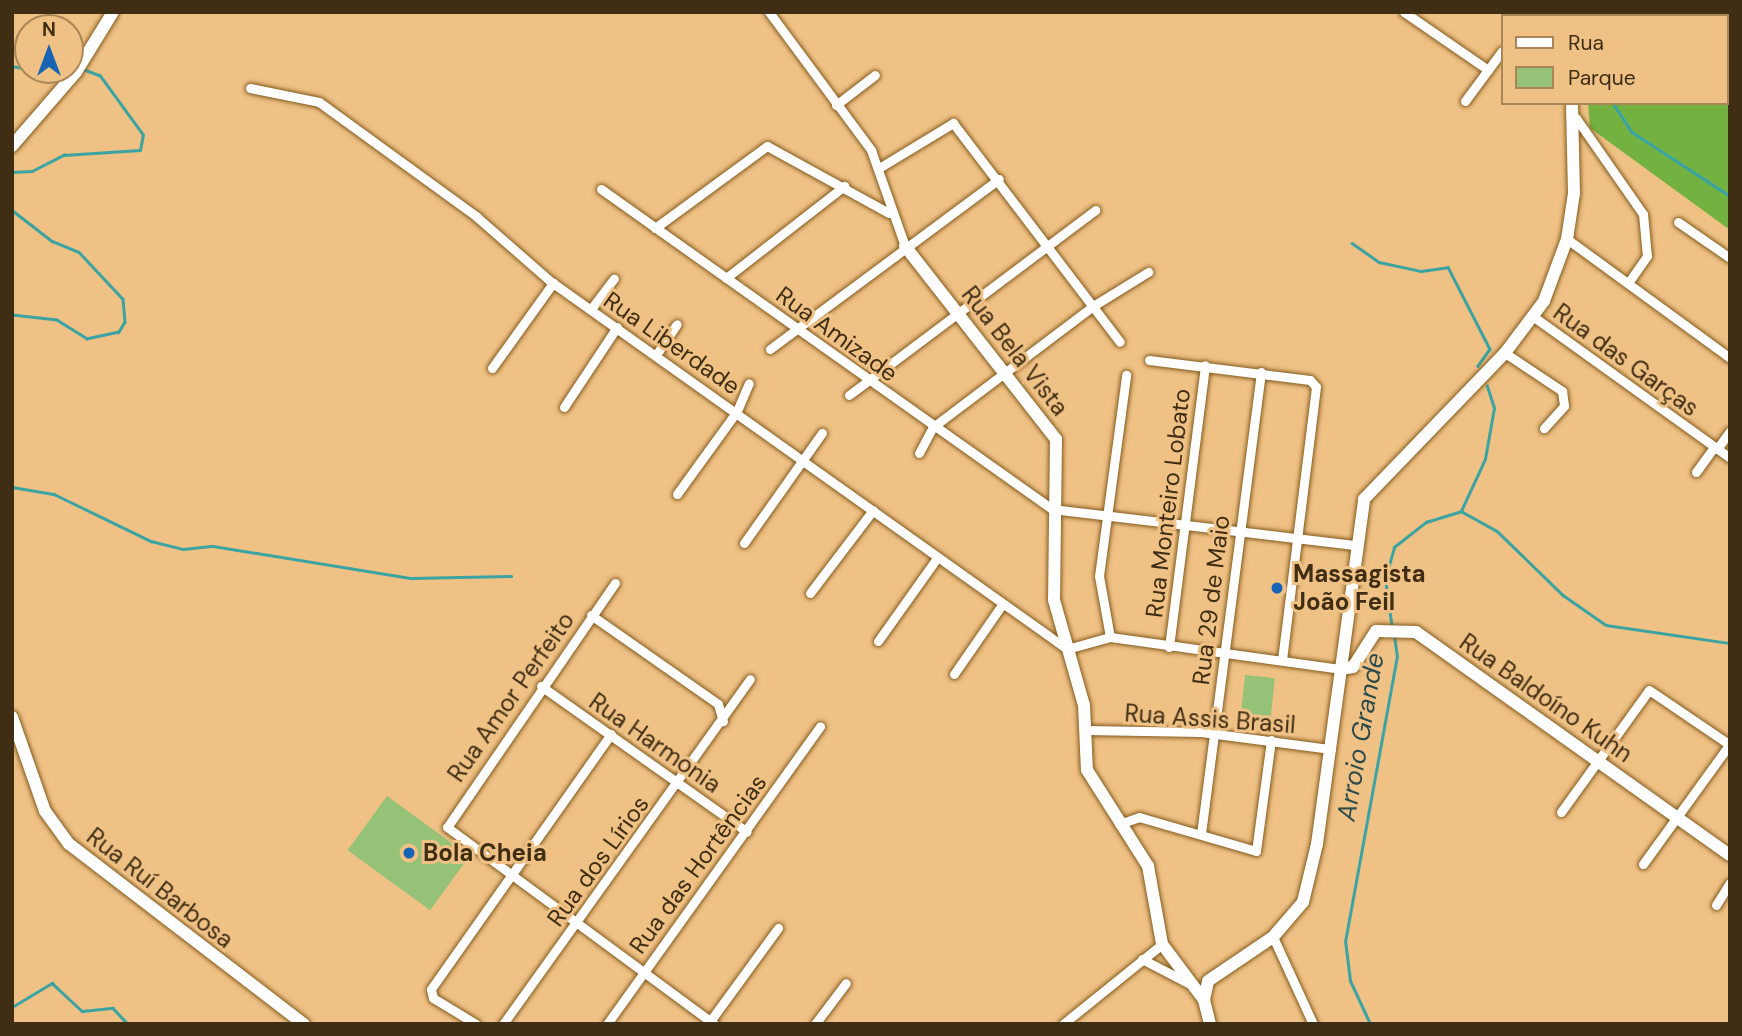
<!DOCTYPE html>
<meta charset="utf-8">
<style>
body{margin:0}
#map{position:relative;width:1742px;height:1036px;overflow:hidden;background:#efc185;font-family:"DM Sans",sans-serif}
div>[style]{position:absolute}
.green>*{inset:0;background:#96c278;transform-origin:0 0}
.forest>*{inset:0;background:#73b141}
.stream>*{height:2.5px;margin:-1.25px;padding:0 1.25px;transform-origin:1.25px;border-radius:1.25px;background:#3ba4a2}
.roads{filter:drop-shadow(0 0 2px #845b1d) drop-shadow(0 0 2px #845b1d)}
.street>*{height:9px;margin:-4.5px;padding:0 4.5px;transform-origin:4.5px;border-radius:4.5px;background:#fff}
.secondary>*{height:12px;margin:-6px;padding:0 6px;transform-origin:6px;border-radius:6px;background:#fff}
.dots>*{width:19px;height:19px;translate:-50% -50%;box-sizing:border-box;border:4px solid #efc185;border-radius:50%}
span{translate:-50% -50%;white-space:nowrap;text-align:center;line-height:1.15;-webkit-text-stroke:6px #efc185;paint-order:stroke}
.street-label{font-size:24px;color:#3f2d14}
.poi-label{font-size:24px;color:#3f2d14;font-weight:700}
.left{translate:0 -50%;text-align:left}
.water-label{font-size:26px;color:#2c4b4a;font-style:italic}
.frame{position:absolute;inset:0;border:14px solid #3f2d14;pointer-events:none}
.legend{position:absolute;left:1501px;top:14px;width:228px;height:91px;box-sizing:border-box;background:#efc185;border:2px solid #a98658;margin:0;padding:9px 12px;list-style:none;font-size:21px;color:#3f2d14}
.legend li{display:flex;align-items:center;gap:14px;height:35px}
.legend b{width:35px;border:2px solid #a98658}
.north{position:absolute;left:14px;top:14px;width:70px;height:70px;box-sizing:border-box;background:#efc185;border:2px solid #a98658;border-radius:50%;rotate:0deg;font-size:19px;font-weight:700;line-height:28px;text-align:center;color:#3f2d14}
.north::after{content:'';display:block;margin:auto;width:24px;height:32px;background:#1664b3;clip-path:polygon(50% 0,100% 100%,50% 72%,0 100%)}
</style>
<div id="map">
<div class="green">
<div style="left:1245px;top:675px;width:30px;height:50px;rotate:6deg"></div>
<div style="left:387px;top:796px;width:102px;height:67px;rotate:36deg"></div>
</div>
<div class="forest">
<div style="clip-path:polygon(1581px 12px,1730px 12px,1730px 230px,1590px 128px,1588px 103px,1726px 103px,1726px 16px)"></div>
</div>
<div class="stream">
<div style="left:1607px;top:16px;width:4px;rotate:-76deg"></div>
<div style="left:12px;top:66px;width:16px;rotate:11deg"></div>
<div style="left:1613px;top:103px;width:35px;rotate:57deg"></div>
<div style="left:1632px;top:132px;width:117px;rotate:33.1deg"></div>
<div style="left:12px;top:172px;width:20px;rotate:-3deg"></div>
<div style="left:32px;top:171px;width:36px;rotate:-27deg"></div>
<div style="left:64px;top:155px;width:76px;rotate:-3.8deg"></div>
<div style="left:140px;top:150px;width:15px;rotate:-79deg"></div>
<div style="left:143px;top:135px;width:73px;rotate:-126.1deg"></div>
<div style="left:100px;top:76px;width:17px;rotate:-159deg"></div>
<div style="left:12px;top:210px;width:51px;rotate:37.8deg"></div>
<div style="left:52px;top:241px;width:29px;rotate:22deg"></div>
<div style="left:79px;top:252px;width:64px;rotate:46.9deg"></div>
<div style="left:123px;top:299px;width:23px;rotate:85deg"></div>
<div style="left:125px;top:322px;width:12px;rotate:121deg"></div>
<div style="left:119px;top:332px;width:33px;rotate:168deg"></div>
<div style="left:87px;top:339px;width:36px;rotate:-148deg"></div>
<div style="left:57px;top:320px;width:45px;rotate:-173.7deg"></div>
<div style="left:1352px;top:243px;width:33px;rotate:35deg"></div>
<div style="left:1379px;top:262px;width:43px;rotate:12.1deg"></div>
<div style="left:1421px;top:271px;width:27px;rotate:-8deg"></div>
<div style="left:1448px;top:267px;width:92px;rotate:62.9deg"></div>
<div style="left:1490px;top:349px;width:21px;rotate:125deg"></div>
<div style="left:12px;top:487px;width:43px;rotate:9.5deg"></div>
<div style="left:54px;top:494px;width:108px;rotate:25.9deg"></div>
<div style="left:151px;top:541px;width:33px;rotate:14deg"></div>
<div style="left:183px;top:549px;width:30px;rotate:-6deg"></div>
<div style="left:213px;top:546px;width:201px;rotate:9.2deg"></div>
<div style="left:411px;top:578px;width:100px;rotate:-1.1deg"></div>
<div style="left:1461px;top:511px;width:57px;rotate:-65.2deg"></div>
<div style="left:1485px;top:459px;width:52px;rotate:-80deg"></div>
<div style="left:1494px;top:408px;width:23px;rotate:-108deg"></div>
<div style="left:1392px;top:629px;width:50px;rotate:-98deg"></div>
<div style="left:1385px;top:579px;width:33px;rotate:-74deg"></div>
<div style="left:1394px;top:547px;width:41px;rotate:-38deg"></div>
<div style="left:1426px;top:522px;width:37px;rotate:-17deg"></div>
<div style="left:1461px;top:511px;width:41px;rotate:29.1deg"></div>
<div style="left:1497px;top:531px;width:92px;rotate:44.1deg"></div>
<div style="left:1563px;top:595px;width:52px;rotate:34.9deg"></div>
<div style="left:1606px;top:625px;width:125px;rotate:8.3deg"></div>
<div style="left:12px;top:1007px;width:47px;rotate:-31deg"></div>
<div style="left:52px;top:983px;width:41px;rotate:43deg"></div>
<div style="left:82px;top:1011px;width:31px;rotate:-6deg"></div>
<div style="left:113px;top:1008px;width:22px;rotate:47deg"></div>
<div style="left:1370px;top:1024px;width:47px;rotate:-114.9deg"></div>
<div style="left:1350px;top:981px;width:39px;rotate:-97deg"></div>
<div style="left:1345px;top:942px;width:290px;rotate:-79.7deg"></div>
<div style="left:1397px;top:657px;width:22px;rotate:-98deg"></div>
</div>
<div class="roads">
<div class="street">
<div style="left:769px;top:12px;width:172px;rotate:53.5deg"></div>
<div style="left:871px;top:150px;width:102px;rotate:70.5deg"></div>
<div style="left:1404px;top:12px;width:102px;rotate:34.6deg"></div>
<div style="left:250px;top:88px;width:70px;rotate:11.5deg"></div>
<div style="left:319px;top:102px;width:195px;rotate:36deg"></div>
<div style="left:477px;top:217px;width:97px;rotate:41.2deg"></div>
<div style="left:550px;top:281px;width:635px;rotate:35.44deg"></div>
<div style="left:1067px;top:649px;width:45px;rotate:-15.6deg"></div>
<div style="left:1110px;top:637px;width:232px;rotate:7.9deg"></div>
<div style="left:1465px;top:101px;width:62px;rotate:-53.5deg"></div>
<div style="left:836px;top:105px;width:49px;rotate:-37.6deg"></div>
<div style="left:1576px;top:118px;width:117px;rotate:55.1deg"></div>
<div style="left:1643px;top:214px;width:42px;rotate:84.6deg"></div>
<div style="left:1647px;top:256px;width:33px;rotate:125deg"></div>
<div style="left:879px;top:168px;width:87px;rotate:-31.3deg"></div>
<div style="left:953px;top:123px;width:275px;rotate:52.7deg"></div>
<div style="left:601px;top:189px;width:553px;rotate:35.36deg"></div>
<div style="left:1052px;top:509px;width:304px;rotate:6.8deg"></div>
<div style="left:1678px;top:222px;width:63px;rotate:34.7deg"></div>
<div style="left:655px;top:228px;width:139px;rotate:-36.2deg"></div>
<div style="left:767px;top:146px;width:139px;rotate:28.8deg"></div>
<div style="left:1567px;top:239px;width:202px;rotate:36.1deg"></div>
<div style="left:726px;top:278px;width:150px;rotate:-37.9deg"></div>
<div style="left:591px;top:309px;width:38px;rotate:-53deg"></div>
<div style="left:1534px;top:317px;width:241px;rotate:35.7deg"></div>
<div style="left:770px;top:349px;width:285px;rotate:-36.6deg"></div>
<div style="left:1505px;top:353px;width:69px;rotate:33.7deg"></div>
<div style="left:1562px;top:391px;width:15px;rotate:82deg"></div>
<div style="left:1564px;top:406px;width:30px;rotate:132deg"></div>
<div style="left:656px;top:355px;width:37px;rotate:-56deg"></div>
<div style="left:1149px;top:360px;width:162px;rotate:7.1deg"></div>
<div style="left:1310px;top:380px;width:9px;rotate:49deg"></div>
<div style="left:1316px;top:387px;width:274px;rotate:97.1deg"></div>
<div style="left:492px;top:368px;width:105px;rotate:-54.3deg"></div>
<div style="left:849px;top:395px;width:308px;rotate:-36.9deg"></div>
<div style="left:564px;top:407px;width:96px;rotate:-56.5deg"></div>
<div style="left:1717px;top:449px;width:22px;rotate:-54deg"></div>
<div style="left:919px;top:453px;width:30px;rotate:-62deg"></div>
<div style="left:933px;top:427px;width:201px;rotate:-37.1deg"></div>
<div style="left:1093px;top:306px;width:65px;rotate:-31.7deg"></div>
<div style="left:1696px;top:472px;width:31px;rotate:-54deg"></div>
<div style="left:677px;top:494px;width:102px;rotate:-54.1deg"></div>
<div style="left:737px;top:411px;width:30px;rotate:-67deg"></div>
<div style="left:744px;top:543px;width:135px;rotate:-54.7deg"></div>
<div style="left:615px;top:583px;width:296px;rotate:124.5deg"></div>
<div style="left:447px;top:827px;width:332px;rotate:36.4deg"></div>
<div style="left:810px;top:593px;width:104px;rotate:-52.8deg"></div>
<div style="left:591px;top:615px;width:155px;rotate:35deg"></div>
<div style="left:718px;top:704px;width:18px;rotate:74deg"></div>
<div style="left:1110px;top:637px;width:62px;rotate:-100.2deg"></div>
<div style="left:1099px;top:576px;width:203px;rotate:-82.3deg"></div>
<div style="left:878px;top:641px;width:102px;rotate:-54.6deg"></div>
<div style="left:1169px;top:647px;width:284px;rotate:-82.7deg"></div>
<div style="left:954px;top:674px;width:83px;rotate:-55.3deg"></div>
<div style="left:541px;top:686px;width:252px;rotate:35.3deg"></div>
<div style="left:1086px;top:730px;width:115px;rotate:1deg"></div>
<div style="left:1201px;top:732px;width:131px;rotate:7.5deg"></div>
<div style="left:1561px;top:812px;width:150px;rotate:-54.2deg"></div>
<div style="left:1649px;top:690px;width:98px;rotate:34.2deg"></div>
<div style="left:1119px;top:824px;width:21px;rotate:-19deg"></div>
<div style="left:1139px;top:817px;width:122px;rotate:16.2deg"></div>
<div style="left:1256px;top:851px;width:112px;rotate:-82.3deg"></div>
<div style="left:1201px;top:834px;width:466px;rotate:-82.6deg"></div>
<div style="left:1643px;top:864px;width:147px;rotate:-54.1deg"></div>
<div style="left:1716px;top:905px;width:26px;rotate:-58deg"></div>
<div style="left:1273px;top:937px;width:96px;rotate:65.3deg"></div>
<div style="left:1142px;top:959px;width:54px;rotate:27.5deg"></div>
<div style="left:476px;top:1024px;width:50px;rotate:-148.8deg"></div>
<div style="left:433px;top:998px;width:9px;rotate:-103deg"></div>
<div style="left:431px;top:989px;width:312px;rotate:-54.8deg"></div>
<div style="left:503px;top:1024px;width:424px;rotate:-54.4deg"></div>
<div style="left:607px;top:1024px;width:366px;rotate:-54.4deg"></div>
<div style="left:708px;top:1024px;width:119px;rotate:-53.9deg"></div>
<div style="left:815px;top:1024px;width:51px;rotate:-52.9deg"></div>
<div style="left:1063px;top:1024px;width:127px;rotate:-38.9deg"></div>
</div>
<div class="secondary">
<div style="left:1549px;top:12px;width:4px;rotate:76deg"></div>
<div style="left:12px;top:146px;width:98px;rotate:-49.1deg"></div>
<div style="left:76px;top:72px;width:70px;rotate:-58.3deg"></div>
<div style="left:905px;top:246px;width:245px;rotate:52deg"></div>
<div style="left:1056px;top:439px;width:161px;rotate:90.7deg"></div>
<div style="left:1054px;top:600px;width:109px;rotate:74.1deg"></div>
<div style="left:1084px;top:705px;width:65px;rotate:87.4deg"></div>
<div style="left:1087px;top:770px;width:114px;rotate:57.6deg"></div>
<div style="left:1148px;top:866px;width:79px;rotate:79.8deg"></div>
<div style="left:1162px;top:944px;width:70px;rotate:53.1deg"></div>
<div style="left:1204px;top:1000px;width:25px;rotate:76deg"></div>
<div style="left:1340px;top:669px;width:13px;rotate:-9deg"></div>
<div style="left:1353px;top:667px;width:43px;rotate:-57.4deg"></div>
<div style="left:1376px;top:631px;width:40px;rotate:1.4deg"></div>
<div style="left:1416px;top:632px;width:385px;rotate:35.4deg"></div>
<div style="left:12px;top:717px;width:100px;rotate:70.7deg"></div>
<div style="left:45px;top:811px;width:41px;rotate:54deg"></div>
<div style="left:69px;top:844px;width:296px;rotate:37.5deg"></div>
<div style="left:1204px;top:1000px;width:19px;rotate:-78deg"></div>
<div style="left:1208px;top:981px;width:78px;rotate:-34.1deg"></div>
<div style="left:1273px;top:937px;width:46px;rotate:-49.4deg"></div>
<div style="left:1303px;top:902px;width:60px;rotate:-76.4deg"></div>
<div style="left:1317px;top:844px;width:348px;rotate:-82.2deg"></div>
<div style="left:1364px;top:499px;width:203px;rotate:-46deg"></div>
<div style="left:1505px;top:353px;width:65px;rotate:-53.1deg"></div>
<div style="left:1544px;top:301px;width:66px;rotate:-69.6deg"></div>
<div style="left:1567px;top:239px;width:47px;rotate:-81.3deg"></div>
<div style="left:1574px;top:193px;width:90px;rotate:-91.3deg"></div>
</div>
</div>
<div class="dots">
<div style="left:1277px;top:588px;background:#1664b3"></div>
<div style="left:409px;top:853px;background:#1664b3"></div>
</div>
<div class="street-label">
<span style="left:837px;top:334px;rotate:36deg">Rua Amizade</span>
<span style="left:672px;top:343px;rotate:35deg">Rua Liberdade</span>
<span style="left:1015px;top:351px;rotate:52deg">Rua Bela Vista</span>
<span style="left:1626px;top:360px;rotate:36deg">Rua das Garças</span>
<span style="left:1168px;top:503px;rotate:-83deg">Rua Monteiro Lobato</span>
<span style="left:1211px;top:600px;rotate:-83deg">Rua 29 de Maio</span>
<span style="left:511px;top:697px;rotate:-55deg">Rua Amor Perfeito</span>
<span style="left:1546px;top:698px;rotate:35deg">Rua Baldoíno Kuhn</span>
<span style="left:1210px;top:719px;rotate:4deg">Rua Assis Brasil</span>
<span style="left:655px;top:743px;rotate:35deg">Rua Harmonia</span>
<span style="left:598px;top:861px;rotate:-54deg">Rua dos Lírios</span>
<span style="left:698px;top:864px;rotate:-54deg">Rua das Hortências</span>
<span style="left:160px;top:888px;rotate:38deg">Rua Ruí Barbosa</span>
</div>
<div class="poi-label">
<span class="left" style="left:1293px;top:588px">Massagista<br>João Feil</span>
<span class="left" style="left:423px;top:853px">Bola Cheia</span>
</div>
<div class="water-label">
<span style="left:1361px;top:737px;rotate:-80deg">Arroio Grande</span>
</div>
<div class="frame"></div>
<ul class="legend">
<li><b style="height:9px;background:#fff"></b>Rua</li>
<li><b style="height:19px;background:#96c278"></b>Parque</li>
</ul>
<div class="north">N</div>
</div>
